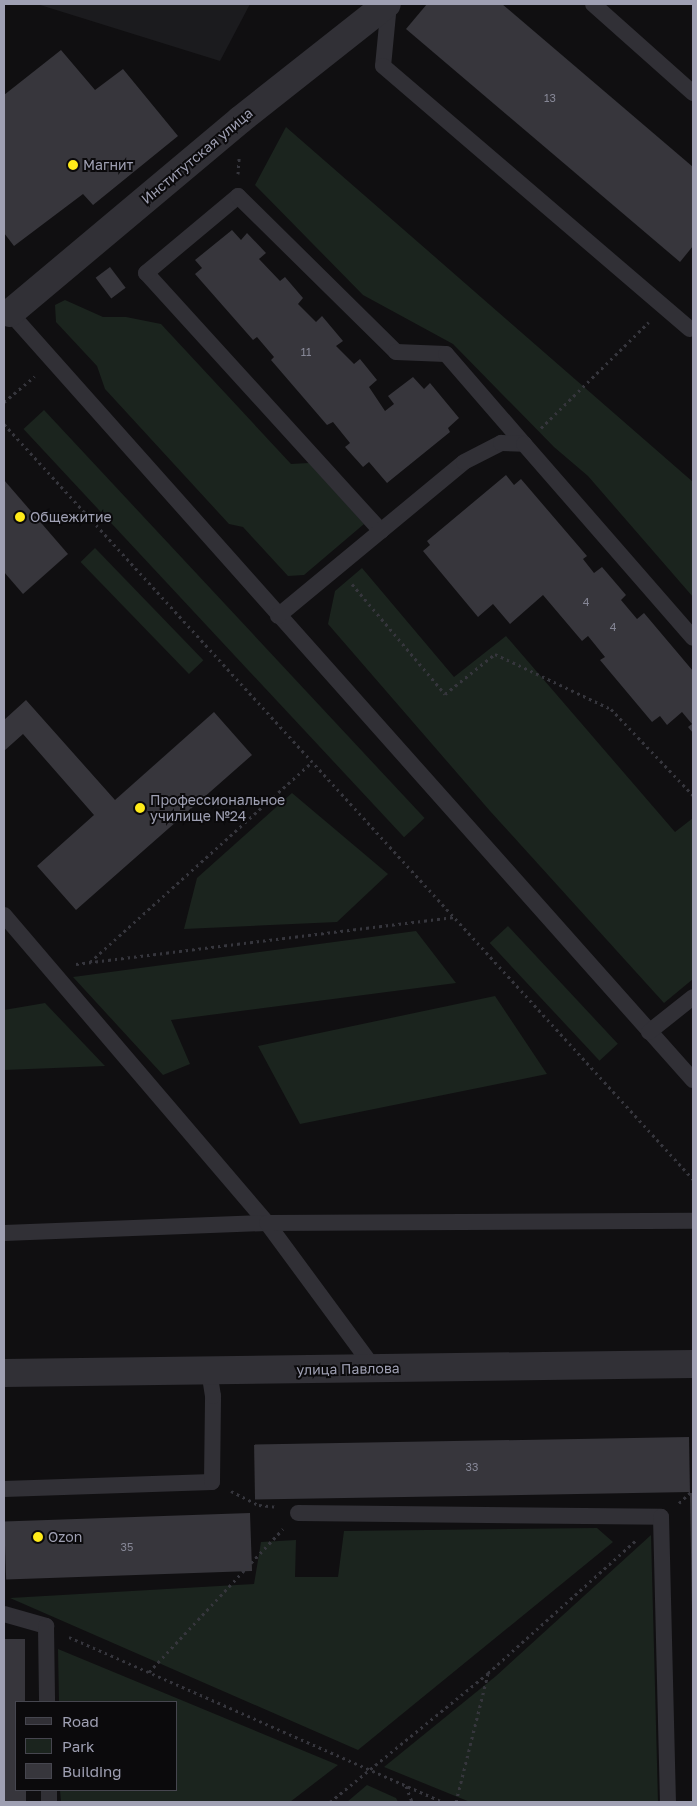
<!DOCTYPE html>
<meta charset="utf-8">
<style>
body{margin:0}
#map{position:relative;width:697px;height:1806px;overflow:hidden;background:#100f11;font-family:"Golos Text",sans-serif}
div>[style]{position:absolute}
.built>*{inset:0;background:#1b1b1e}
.green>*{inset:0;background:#1b241e;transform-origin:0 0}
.building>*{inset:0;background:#37363c;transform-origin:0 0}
.path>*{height:3px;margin-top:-1.5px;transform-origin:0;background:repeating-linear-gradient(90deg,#36363d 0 2.5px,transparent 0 6.5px)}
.lane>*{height:16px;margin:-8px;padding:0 8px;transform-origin:8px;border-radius:8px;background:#313036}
.street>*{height:28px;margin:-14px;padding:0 14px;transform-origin:14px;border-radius:14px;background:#313036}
.dots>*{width:14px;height:14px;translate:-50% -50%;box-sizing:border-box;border:2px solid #0b0a0c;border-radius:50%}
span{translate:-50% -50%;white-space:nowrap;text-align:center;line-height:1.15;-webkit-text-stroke:4px #0b0a0c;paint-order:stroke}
.number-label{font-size:11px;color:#858695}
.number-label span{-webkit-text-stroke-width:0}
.street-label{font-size:14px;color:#9fa0b3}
.poi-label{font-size:14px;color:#9fa0b3}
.left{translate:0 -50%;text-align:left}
.frame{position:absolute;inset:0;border:5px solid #9fa0b3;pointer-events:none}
.legend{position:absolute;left:15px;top:1701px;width:162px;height:90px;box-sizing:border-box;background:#0b0a0c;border:1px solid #46464f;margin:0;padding:6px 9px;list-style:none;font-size:15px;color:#9fa0b3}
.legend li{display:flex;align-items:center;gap:10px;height:25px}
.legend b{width:25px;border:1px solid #46464f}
</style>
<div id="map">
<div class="built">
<div style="clip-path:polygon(37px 4px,250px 4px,220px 61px)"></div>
</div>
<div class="green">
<div style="clip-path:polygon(286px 127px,693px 482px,693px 597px,588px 476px,554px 447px,453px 344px,363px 295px,255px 185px)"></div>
<div style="clip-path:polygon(65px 300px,103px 317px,126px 317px,161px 324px,291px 464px,309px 463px,364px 524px,304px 575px,288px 576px,243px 527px,229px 524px,105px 389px,97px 366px,56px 322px,55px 305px)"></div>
<div style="left:44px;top:410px;width:558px;height:28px;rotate:47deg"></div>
<div style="left:95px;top:548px;width:156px;height:20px;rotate:46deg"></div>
<div style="clip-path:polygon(362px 568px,454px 677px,506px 636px,675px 832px,693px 818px,693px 979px,664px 1003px,490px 811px,328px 624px,335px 591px)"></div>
<div style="clip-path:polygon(292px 793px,388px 874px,337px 922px,184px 929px,197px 878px)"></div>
<div style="left:508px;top:926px;width:161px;height:25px;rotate:47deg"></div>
<div style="clip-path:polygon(416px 931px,456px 983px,171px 1020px,190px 1064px,163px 1075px,73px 977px)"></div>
<div style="clip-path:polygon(495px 996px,547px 1074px,300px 1124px,258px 1046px)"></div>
<div style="clip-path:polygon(45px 1003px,105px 1066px,4px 1070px,4px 1010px)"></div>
<div style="clip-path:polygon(597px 1528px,613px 1542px,358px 1750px,10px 1598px,254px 1584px,261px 1542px,296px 1540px,295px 1577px,338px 1577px,344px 1531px)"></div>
<div style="clip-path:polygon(651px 1535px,658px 1802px,470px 1802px,384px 1767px,496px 1676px)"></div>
<div style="clip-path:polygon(58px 1649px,338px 1765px,290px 1802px,61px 1802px,60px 1790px,176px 1790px,176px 1702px,59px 1702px)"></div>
<div style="clip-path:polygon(367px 1785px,396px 1798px,398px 1802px,347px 1802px)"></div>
</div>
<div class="building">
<div style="clip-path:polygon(427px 4px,502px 4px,693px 167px,693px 246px,680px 262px,406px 29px)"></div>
<div style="clip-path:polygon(61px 50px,95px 90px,123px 69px,178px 136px,93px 205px,83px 194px,14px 246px,4px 233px,4px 95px)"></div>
<div style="clip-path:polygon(232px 230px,241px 240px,247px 233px,266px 253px,259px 259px,280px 281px,285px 277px,303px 298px,298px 304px,316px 322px,322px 316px,343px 341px,336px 346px,354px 364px,360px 359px,377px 380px,369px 387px,385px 411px,394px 404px,388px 396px,413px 377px,424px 389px,430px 383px,459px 418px,448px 428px,450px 432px,387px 483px,369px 462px,363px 467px,345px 447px,350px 443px,333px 422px,327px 425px,271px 360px,274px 357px,257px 337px,253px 340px,195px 274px,202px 268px,195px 260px)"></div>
<div style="left:110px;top:267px;width:26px;height:18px;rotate:53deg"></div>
<div style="clip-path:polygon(506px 475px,514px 485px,521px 479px,587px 556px,583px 559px,594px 573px,602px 567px,626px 595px,621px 600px,637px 619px,644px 613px,693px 671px,693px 733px,688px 727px,692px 724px,682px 712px,667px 725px,660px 716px,652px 722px,600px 660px,605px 657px,588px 636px,582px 641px,543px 595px,510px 624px,493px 604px,478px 617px,423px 551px,430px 545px,427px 541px)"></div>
<div style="clip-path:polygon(4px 480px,68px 554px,23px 594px,4px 572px)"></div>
<div style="clip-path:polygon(26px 700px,115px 800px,214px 712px,252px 755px,76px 910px,37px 866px,94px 815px,23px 734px,4px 751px,4px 720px)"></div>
<div style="left:689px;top:1437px;width:55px;height:435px;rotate:89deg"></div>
<div style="clip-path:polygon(690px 1493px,693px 1493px,693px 1610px,692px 1610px)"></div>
<div style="left:250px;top:1513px;width:58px;height:246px;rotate:88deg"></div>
<div style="clip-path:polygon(4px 1639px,25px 1639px,25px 1702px,16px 1702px,16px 1790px,26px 1790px,26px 1802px,4px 1802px)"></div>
</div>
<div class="path">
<div style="left:238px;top:174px;width:16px;rotate:-86deg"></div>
<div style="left:4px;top:402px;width:40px;rotate:-40deg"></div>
<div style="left:4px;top:424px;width:1022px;rotate:47.62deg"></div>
<div style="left:541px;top:428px;width:151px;rotate:-44.5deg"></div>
<div style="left:352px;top:584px;width:144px;rotate:49.8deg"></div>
<div style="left:445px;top:694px;width:64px;rotate:-38.7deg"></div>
<div style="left:495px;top:654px;width:128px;rotate:25.4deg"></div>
<div style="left:611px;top:709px;width:119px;rotate:46.4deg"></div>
<div style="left:90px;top:962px;width:299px;rotate:-42deg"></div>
<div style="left:76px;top:964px;width:381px;rotate:-7.1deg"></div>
<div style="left:231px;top:1491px;width:31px;rotate:27deg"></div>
<div style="left:259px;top:1505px;width:18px;rotate:6deg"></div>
<div style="left:679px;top:1503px;width:19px;rotate:-43deg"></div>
<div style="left:69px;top:1637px;width:409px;rotate:23.8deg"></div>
<div style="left:149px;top:1672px;width:196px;rotate:-46.9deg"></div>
<div style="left:406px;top:1786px;width:17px;rotate:69deg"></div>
<div style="left:330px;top:1802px;width:204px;rotate:-39.2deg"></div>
<div style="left:488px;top:1673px;width:199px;rotate:-41.9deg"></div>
<div style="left:456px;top:1802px;width:132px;rotate:-76deg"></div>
</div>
<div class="lane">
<div style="left:389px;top:4px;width:62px;rotate:95.5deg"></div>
<div style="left:383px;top:66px;width:404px;rotate:40.6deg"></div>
<div style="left:593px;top:4px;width:134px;rotate:41.7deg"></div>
<div style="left:5px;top:307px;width:1035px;rotate:48.33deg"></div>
<div style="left:381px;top:531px;width:349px;rotate:-132.3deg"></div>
<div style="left:146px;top:273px;width:120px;rotate:-39.9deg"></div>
<div style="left:238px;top:196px;width:222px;rotate:44.6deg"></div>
<div style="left:396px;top:352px;width:50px;rotate:2.3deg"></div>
<div style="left:446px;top:354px;width:119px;rotate:49.1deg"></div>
<div style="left:278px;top:616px;width:241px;rotate:-39.6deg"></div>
<div style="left:464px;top:462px;width:42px;rotate:-27.2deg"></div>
<div style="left:501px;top:443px;width:23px;rotate:2deg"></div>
<div style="left:524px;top:444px;width:257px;rotate:48.9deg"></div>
<div style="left:4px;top:915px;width:405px;rotate:49.5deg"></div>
<div style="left:267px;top:1223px;width:180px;rotate:53.6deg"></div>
<div style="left:649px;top:1032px;width:56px;rotate:-38.5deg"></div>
<div style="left:4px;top:1233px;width:263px;rotate:-2.2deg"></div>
<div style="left:267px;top:1223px;width:426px;rotate:-0.3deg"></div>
<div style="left:4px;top:1489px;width:208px;rotate:-1.9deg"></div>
<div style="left:212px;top:1482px;width:86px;rotate:-89.3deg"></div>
<div style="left:213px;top:1396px;width:25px;rotate:-99deg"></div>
<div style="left:298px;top:1513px;width:363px;rotate:0.6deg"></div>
<div style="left:661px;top:1517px;width:285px;rotate:88.6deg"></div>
<div style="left:4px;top:1614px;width:44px;rotate:15.9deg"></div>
<div style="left:46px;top:1626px;width:76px;rotate:89.2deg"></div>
<div style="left:49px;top:1790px;width:12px;rotate:90deg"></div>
</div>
<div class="street">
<div style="left:10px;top:313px;width:300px;rotate:-40deg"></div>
<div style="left:240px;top:120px;width:187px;rotate:-38.3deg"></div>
<div style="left:4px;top:1373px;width:689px;rotate:-0.75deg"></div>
</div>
<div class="dots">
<div style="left:73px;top:165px;background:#ffeb19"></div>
<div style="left:20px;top:517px;background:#ffeb19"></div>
<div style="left:140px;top:808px;background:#ffeb19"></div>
<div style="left:38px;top:1537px;background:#ffeb19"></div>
</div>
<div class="number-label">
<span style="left:550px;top:98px">13</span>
<span style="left:306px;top:352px">11</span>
<span style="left:586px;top:602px">4</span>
<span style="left:613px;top:627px">4</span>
<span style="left:472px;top:1467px">33</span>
<span style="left:127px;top:1547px">35</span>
</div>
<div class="street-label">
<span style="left:197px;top:156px;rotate:-40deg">Институтская улица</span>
<span style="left:348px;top:1369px;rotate:-1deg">улица Павлова</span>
</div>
<div class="poi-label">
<span class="left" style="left:83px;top:165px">Магнит</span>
<span class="left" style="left:30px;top:517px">Общежитие</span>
<span class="left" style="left:150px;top:808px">Профессиональное<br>училище №24</span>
<span class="left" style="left:48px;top:1537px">Ozon</span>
</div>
<div class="frame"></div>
<ul class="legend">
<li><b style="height:6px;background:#313036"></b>Road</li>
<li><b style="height:14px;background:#1b241e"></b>Park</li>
<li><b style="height:14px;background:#37363c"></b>Building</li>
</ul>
</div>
